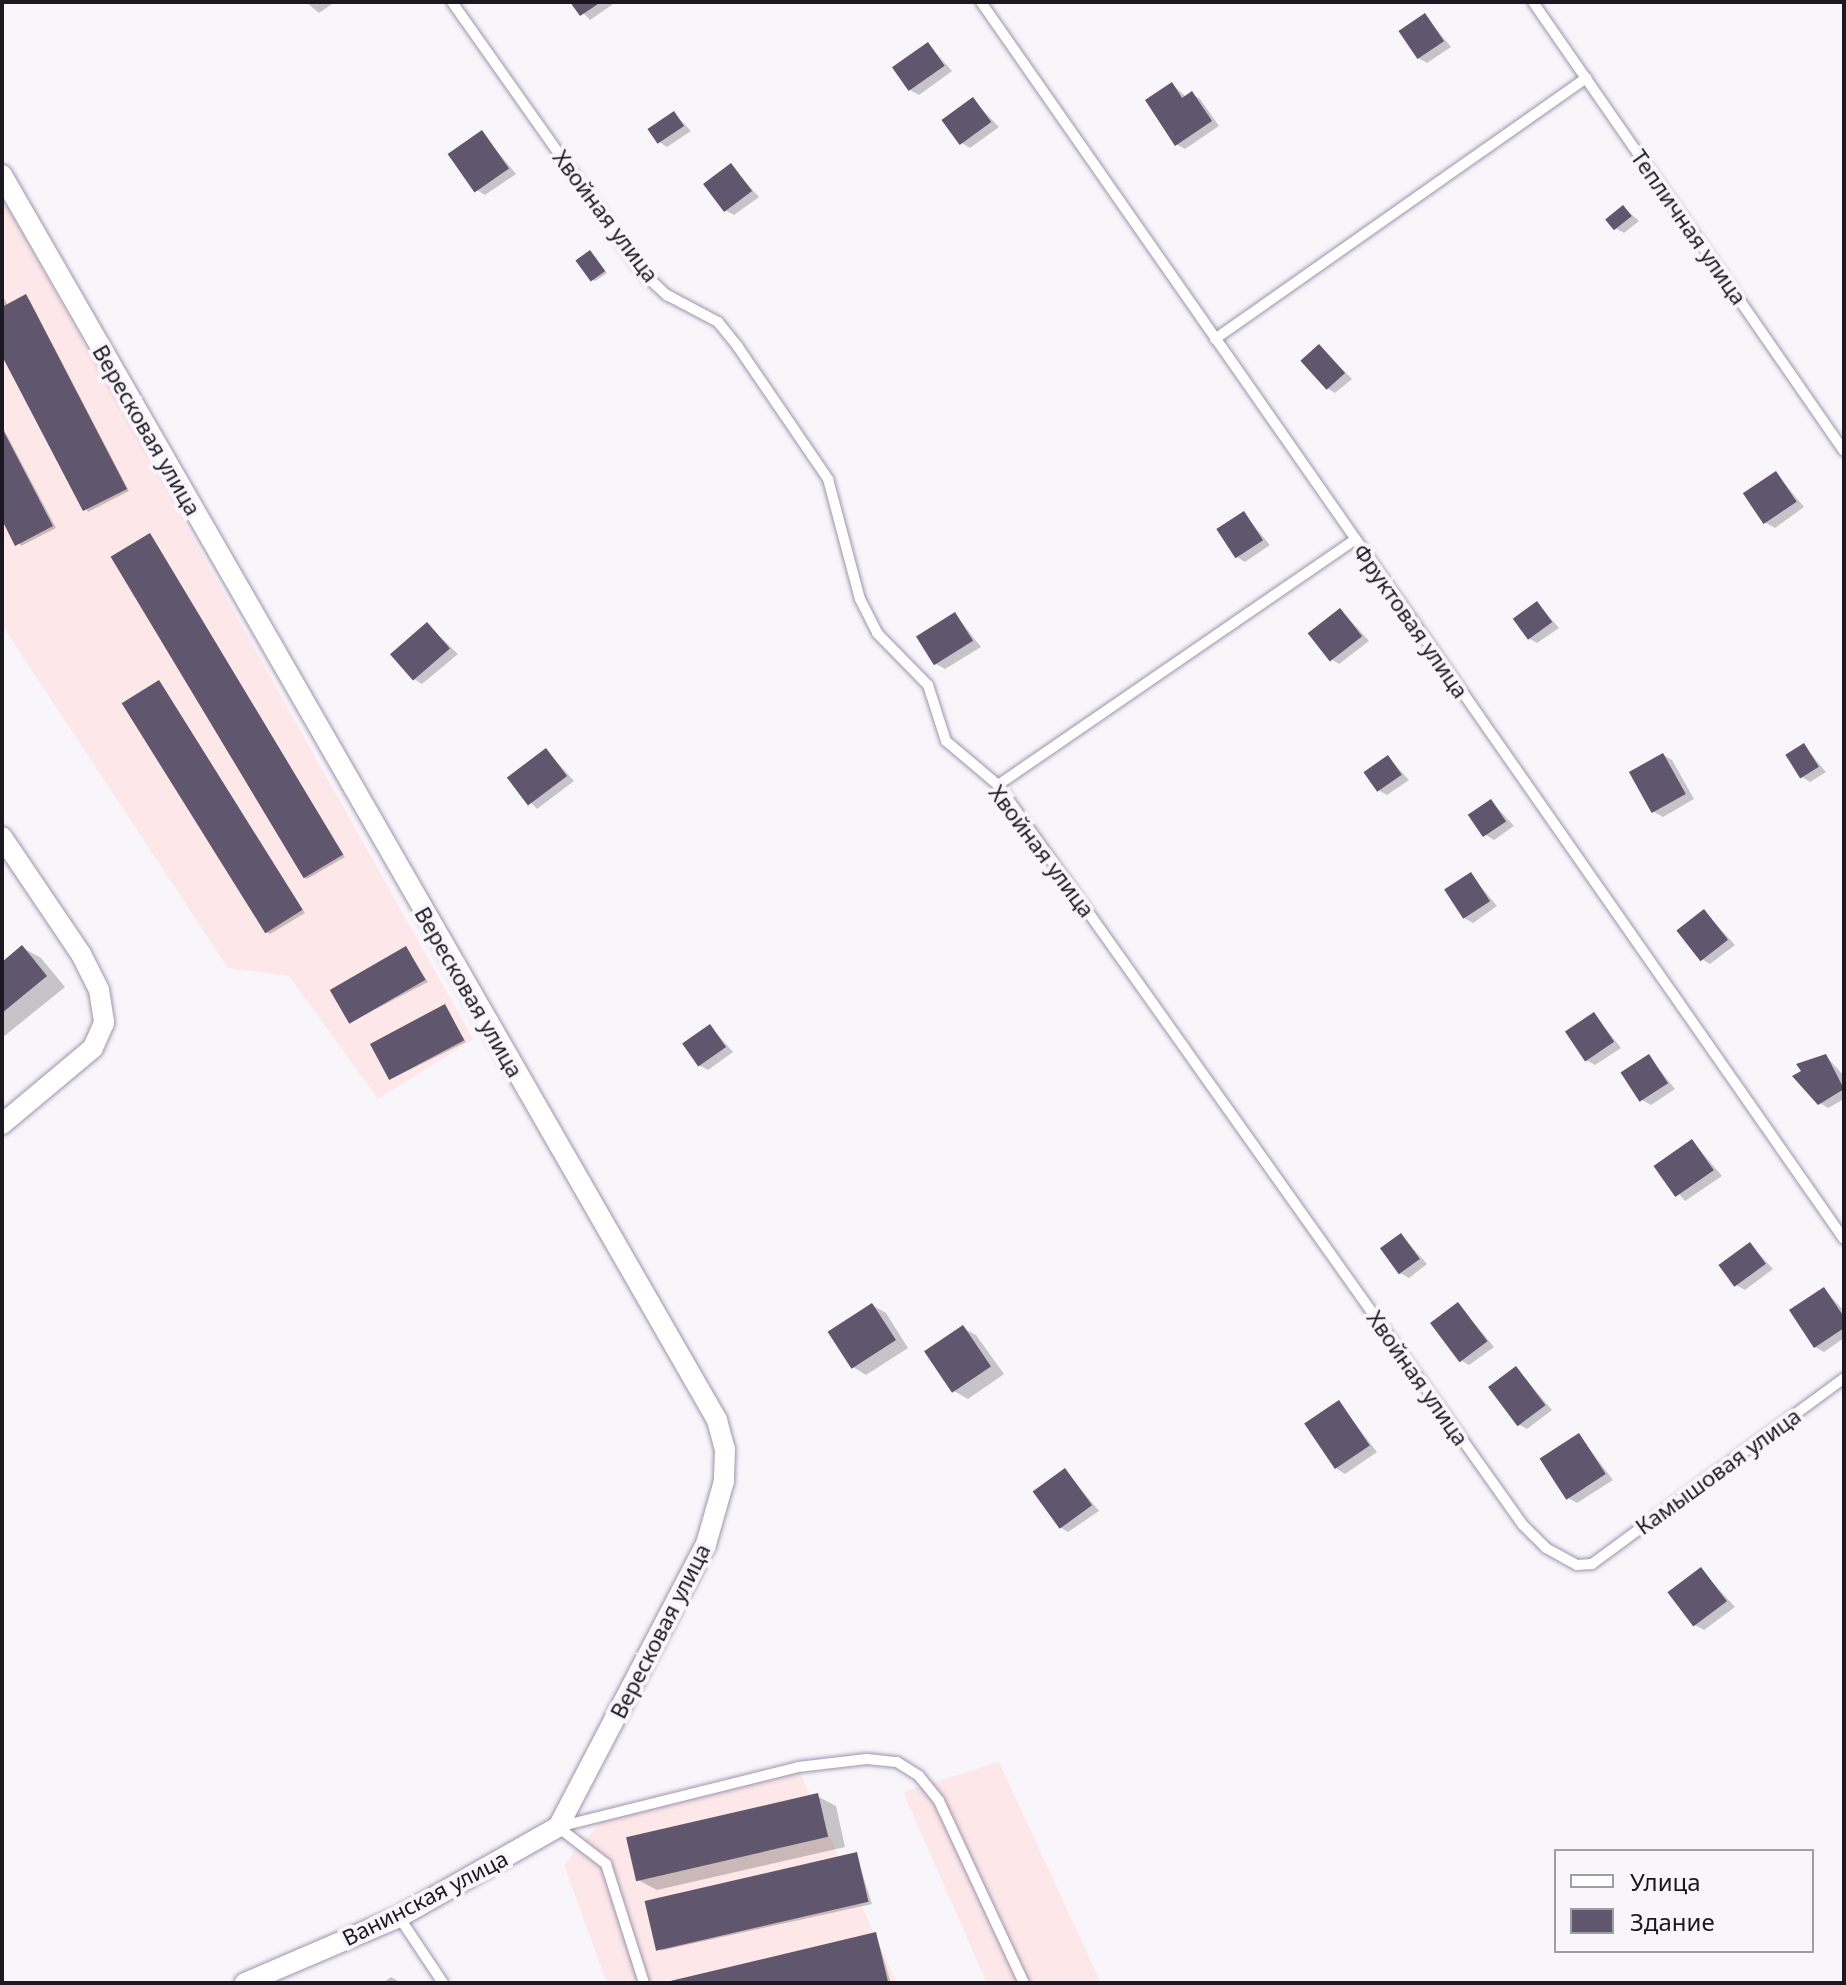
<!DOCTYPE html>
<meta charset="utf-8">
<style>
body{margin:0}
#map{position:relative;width:1846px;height:1985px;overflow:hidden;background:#f8f6fb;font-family:"Noto Sans",sans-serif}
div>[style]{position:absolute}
.industrial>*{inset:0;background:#fde7e8}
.shadow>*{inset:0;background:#0003}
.building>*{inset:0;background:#60566d;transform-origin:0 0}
.roads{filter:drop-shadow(0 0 2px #9e93ad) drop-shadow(0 0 2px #9e93ad)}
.lane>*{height:10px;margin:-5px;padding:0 5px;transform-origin:5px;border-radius:5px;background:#fff}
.street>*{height:20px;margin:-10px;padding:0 10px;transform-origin:10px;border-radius:10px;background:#fff}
span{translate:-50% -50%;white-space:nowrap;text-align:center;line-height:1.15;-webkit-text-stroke:8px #f8f6fb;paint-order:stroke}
.street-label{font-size:22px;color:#1c1822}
.frame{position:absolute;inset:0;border:4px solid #1c1822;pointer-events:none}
.legend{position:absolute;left:1554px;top:1849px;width:260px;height:104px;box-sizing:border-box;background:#f8f6fb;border:2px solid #a09da4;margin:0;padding:10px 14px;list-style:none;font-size:24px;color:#1c1822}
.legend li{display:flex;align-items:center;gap:16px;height:40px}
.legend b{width:40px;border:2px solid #a09da4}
</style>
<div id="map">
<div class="industrial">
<div style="clip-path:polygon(2px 197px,473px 1039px,378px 1099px,289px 976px,228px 968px,2px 625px)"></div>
<div style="clip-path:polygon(999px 1762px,1101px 1983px,987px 1983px,903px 1792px)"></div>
<div style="clip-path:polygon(799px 1770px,897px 1983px,607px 1983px,564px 1865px,606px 1816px)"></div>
</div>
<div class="shadow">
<div style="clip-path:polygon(306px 2px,335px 2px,319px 13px)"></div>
<div style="clip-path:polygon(573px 2px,616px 2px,590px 20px)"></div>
<div style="clip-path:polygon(1425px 15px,1451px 47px,1427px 63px,1418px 58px)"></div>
<div style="clip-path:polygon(928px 44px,952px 71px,919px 95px,910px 90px)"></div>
<div style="clip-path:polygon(1172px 84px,1186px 97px,1192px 94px,1200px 99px,1219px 126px,1185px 149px,1176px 144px)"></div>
<div style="clip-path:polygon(973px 100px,999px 127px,970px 148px,962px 143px)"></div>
<div style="clip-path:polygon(674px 113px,691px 131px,667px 147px,659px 142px)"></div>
<div style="clip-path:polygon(482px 133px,516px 174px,485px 195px,477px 190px)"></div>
<div style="clip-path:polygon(731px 166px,759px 197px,734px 215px,725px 210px)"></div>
<div style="clip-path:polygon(1623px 207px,1639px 221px,1624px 233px,1615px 228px)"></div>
<div style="clip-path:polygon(590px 252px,607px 273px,595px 281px,591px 279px)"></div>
<div style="clip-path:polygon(2px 294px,8px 306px,29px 299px,129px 491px,88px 512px,2px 352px)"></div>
<div style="clip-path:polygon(1319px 346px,1352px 379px,1335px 393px,1327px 388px)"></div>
<div style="clip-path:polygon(2px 426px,56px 528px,21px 546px,2px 516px)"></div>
<div style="clip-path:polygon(1776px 473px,1804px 507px,1775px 528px,1766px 523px)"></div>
<div style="clip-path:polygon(1244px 514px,1270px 545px,1245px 562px,1237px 557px)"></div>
<div style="clip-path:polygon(150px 535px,345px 857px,307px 879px,304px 877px)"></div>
<div style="clip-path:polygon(1537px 603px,1559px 628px,1537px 643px,1528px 638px)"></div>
<div style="clip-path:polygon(1341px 610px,1369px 641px,1339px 664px,1331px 659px)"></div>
<div style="clip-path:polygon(955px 614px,981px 647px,945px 669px,936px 664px)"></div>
<div style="clip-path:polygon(428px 625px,458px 654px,422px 684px,414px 679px)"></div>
<div style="clip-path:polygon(160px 682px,305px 913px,270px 934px,266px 932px)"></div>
<div style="clip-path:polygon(1804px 746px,1826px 772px,1810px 782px,1802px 777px)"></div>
<div style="clip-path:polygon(546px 750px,574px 781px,537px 809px,509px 778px)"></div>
<div style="clip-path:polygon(1663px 755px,1672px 760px,1694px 799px,1663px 817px,1654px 812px,1632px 773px)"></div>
<div style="clip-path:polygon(1388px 757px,1409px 780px,1387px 795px,1378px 790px)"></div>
<div style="clip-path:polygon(1491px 801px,1514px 826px,1494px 840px,1486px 835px)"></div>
<div style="clip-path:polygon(1471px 875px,1497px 906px,1473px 923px,1464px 918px)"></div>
<div style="clip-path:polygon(1704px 911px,1735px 945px,1710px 964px,1702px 959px)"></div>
<div style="clip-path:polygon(23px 948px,41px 958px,65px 987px,2px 1038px,2px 964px)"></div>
<div style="clip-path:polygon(406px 949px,428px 982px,351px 1022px)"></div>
<div style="clip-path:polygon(445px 1007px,466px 1042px,391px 1079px)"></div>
<div style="clip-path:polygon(1594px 1014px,1621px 1048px,1595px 1065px,1586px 1060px)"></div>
<div style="clip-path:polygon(710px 1026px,733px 1052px,708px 1070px,699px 1065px)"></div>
<div style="clip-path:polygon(1826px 1056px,1844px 1076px,1844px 1099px,1828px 1108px,1820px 1103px)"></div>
<div style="clip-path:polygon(1649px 1057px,1675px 1089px,1651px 1105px,1642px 1100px)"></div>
<div style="clip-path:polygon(1692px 1141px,1722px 1176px,1685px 1201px,1656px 1166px)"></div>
<div style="clip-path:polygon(1401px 1235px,1427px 1264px,1409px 1278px,1400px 1273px)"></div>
<div style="clip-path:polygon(1750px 1244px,1773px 1269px,1745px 1290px,1736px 1285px)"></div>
<div style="clip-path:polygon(1824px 1289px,1844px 1311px,1844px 1338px,1824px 1352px,1815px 1347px)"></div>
<div style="clip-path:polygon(1458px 1304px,1494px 1347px,1469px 1365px,1460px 1360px)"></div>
<div style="clip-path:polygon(872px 1305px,886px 1313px,908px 1348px,866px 1375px,853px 1367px)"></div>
<div style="clip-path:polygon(963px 1328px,976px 1335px,1004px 1374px,968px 1399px,954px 1391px)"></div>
<div style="clip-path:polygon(1516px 1368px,1552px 1410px,1527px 1429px,1518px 1424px)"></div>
<div style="clip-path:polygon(1339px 1403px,1377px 1452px,1345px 1474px,1337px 1469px)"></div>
<div style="clip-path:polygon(1579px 1435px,1613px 1480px,1577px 1503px,1568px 1498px)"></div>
<div style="clip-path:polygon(1065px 1470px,1099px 1511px,1068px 1532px,1060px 1527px)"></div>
<div style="clip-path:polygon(1701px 1570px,1735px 1607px,1704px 1630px,1695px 1625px)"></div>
<div style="clip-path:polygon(817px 1796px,836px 1806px,845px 1847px,657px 1890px,638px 1880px)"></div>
<div style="clip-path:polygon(856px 1854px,872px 1904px,659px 1951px)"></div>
<div style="clip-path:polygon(876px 1934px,891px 1983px,670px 1983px)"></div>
<div style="clip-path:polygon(391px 1977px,400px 1982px,401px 1983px,383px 1983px)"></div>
</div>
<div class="building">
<div style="clip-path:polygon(570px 2px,601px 2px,580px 16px)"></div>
<div style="left:1425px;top:13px;width:34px;height:32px;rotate:56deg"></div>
<div style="left:928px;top:42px;width:29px;height:44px;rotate:55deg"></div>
<div style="clip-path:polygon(1172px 82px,1182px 98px,1192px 91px,1212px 121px,1175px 146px,1145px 100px)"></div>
<div style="left:973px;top:97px;width:31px;height:39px;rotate:54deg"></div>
<div style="left:674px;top:111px;width:18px;height:32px;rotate:56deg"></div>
<div style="left:482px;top:130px;width:47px;height:42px;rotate:55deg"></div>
<div style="left:731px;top:163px;width:35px;height:35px;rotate:53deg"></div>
<div style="left:1623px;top:205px;width:14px;height:23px;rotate:51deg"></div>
<div style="left:590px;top:250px;width:26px;height:18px;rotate:54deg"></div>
<div style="clip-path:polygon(26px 294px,127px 489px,83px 511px,2px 356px,2px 307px)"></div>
<div style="left:1319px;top:344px;width:39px;height:25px;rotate:48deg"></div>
<div style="clip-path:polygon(2px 428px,53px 526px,15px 546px,2px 520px)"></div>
<div style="left:1776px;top:471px;width:37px;height:40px;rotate:56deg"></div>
<div style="left:1244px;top:511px;width:35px;height:33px;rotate:57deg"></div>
<div style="left:150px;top:533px;width:375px;height:46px;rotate:59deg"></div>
<div style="left:1537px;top:601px;width:26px;height:30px;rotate:54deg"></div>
<div style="left:1340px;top:608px;width:36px;height:41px;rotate:52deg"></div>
<div style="left:955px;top:612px;width:34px;height:46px;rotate:58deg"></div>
<div style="left:427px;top:622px;width:35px;height:49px;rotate:49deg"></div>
<div style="left:159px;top:680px;width:271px;height:44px;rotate:58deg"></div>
<div style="left:1804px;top:743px;width:28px;height:22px;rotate:58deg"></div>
<div style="left:546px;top:748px;width:35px;height:49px;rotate:53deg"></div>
<div style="left:1663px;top:753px;width:47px;height:39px;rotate:61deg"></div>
<div style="left:1388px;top:755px;width:24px;height:30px;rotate:55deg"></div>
<div style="left:1491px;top:799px;width:27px;height:28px;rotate:56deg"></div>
<div style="left:1471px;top:872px;width:35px;height:32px;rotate:57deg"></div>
<div style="left:1704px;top:909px;width:39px;height:35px;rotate:52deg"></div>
<div style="clip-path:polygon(22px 945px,47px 976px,2px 1013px,2px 962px)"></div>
<div style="left:406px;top:946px;width:39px;height:88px;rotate:60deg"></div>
<div style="left:445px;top:1004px;width:41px;height:85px;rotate:62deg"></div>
<div style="left:1594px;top:1012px;width:36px;height:35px;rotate:56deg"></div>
<div style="left:710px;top:1024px;width:28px;height:34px;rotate:55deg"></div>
<div style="left:1649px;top:1054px;width:35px;height:34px;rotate:57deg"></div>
<div style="clip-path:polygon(1826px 1054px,1844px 1089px,1818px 1105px,1792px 1076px,1801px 1071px,1796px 1064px)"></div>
<div style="left:1692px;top:1139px;width:38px;height:47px;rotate:55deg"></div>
<div style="left:1401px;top:1233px;width:32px;height:26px;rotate:54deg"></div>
<div style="left:1750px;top:1242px;width:27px;height:39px;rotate:54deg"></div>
<div style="clip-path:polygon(1824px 1287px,1844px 1317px,1844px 1328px,1814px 1348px,1789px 1310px)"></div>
<div style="left:1458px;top:1302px;width:49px;height:35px;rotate:53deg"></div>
<div style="left:872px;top:1303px;width:44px;height:53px;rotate:57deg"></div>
<div style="left:963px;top:1325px;width:50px;height:47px;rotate:56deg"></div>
<div style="left:1516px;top:1366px;width:49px;height:35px;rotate:53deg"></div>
<div style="left:1339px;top:1400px;width:55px;height:42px;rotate:56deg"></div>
<div style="left:1579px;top:1433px;width:49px;height:47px;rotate:57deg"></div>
<div style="left:1065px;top:1468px;width:46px;height:40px;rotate:54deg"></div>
<div style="left:1701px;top:1567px;width:43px;height:42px;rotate:53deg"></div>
<div style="left:818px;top:1793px;width:45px;height:197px;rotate:77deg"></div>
<div style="left:857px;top:1852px;width:51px;height:218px;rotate:77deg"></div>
<div style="clip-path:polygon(876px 1932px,888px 1982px,666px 1983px,666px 1982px)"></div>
</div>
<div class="roads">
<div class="lane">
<div style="left:452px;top:2px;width:332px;rotate:54.8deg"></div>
<div style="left:643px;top:273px;width:33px;rotate:43deg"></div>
<div style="left:667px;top:295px;width:58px;rotate:27.9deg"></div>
<div style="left:718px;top:322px;width:32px;rotate:51deg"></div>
<div style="left:738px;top:347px;width:160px;rotate:55.7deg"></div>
<div style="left:828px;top:479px;width:124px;rotate:75.1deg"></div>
<div style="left:860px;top:599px;width:38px;rotate:63deg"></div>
<div style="left:877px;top:633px;width:73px;rotate:45.6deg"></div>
<div style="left:928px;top:685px;width:59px;rotate:72.2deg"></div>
<div style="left:946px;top:741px;width:68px;rotate:40.2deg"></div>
<div style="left:998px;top:785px;width:907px;rotate:54.65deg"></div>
<div style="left:1523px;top:1525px;width:33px;rotate:45deg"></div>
<div style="left:1546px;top:1548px;width:35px;rotate:29deg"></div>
<div style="left:1577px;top:1565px;width:15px;rotate:-4deg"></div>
<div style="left:1592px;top:1564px;width:313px;rotate:-36.4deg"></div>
<div style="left:981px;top:2px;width:1508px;rotate:55.1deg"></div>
<div style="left:1533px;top:2px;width:546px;rotate:55.29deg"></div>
<div style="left:1215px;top:339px;width:454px;rotate:-35.1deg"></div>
<div style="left:998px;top:785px;width:433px;rotate:-34.5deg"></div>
<div style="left:558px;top:1827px;width:247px;rotate:-14deg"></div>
<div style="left:798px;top:1767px;width:69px;rotate:-6.6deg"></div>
<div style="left:867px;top:1759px;width:30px;rotate:6deg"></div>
<div style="left:897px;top:1762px;width:26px;rotate:32deg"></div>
<div style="left:919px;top:1776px;width:32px;rotate:51deg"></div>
<div style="left:939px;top:1801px;width:201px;rotate:65deg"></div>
<div style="left:558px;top:1827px;width:61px;rotate:37.6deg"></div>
<div style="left:606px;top:1864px;width:125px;rotate:72.3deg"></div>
<div style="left:399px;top:1917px;width:79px;rotate:56.3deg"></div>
</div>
<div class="street">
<div style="left:2px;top:175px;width:1436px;rotate:60.13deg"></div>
<div style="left:717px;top:1420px;width:30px;rotate:75deg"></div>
<div style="left:725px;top:1449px;width:32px;rotate:92deg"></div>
<div style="left:724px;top:1481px;width:66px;rotate:105.9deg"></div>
<div style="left:706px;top:1544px;width:319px;rotate:117.6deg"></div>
<div style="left:558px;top:1827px;width:183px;rotate:150.5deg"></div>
<div style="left:399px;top:1917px;width:168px;rotate:156.8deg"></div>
<div style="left:2px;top:837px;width:141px;rotate:56deg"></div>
<div style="left:81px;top:954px;width:40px;rotate:63.4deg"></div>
<div style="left:99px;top:990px;width:33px;rotate:81deg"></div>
<div style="left:104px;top:1023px;width:27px;rotate:114deg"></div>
<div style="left:93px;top:1048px;width:119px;rotate:140.1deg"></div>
</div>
</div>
<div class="street-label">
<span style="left:606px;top:216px;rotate:53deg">Хвойная улица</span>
<span style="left:1689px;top:227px;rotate:55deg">Тепличная улица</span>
<span style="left:147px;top:430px;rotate:60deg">Вересковая улица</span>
<span style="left:1411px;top:621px;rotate:55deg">Фруктовая улица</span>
<span style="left:1042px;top:851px;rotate:53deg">Хвойная улица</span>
<span style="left:469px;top:992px;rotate:60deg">Вересковая улица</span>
<span style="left:1418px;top:1378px;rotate:55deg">Хвойная улица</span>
<span style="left:1718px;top:1471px;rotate:-36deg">Камышовая улица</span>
<span style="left:660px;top:1631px;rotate:-63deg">Вересковая улица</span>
<span style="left:425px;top:1898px;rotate:-27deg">Ванинская улица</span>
</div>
<div class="frame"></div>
<ul class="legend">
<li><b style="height:10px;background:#fff"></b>Улица</li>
<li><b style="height:22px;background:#60566d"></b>Здание</li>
</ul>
</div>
